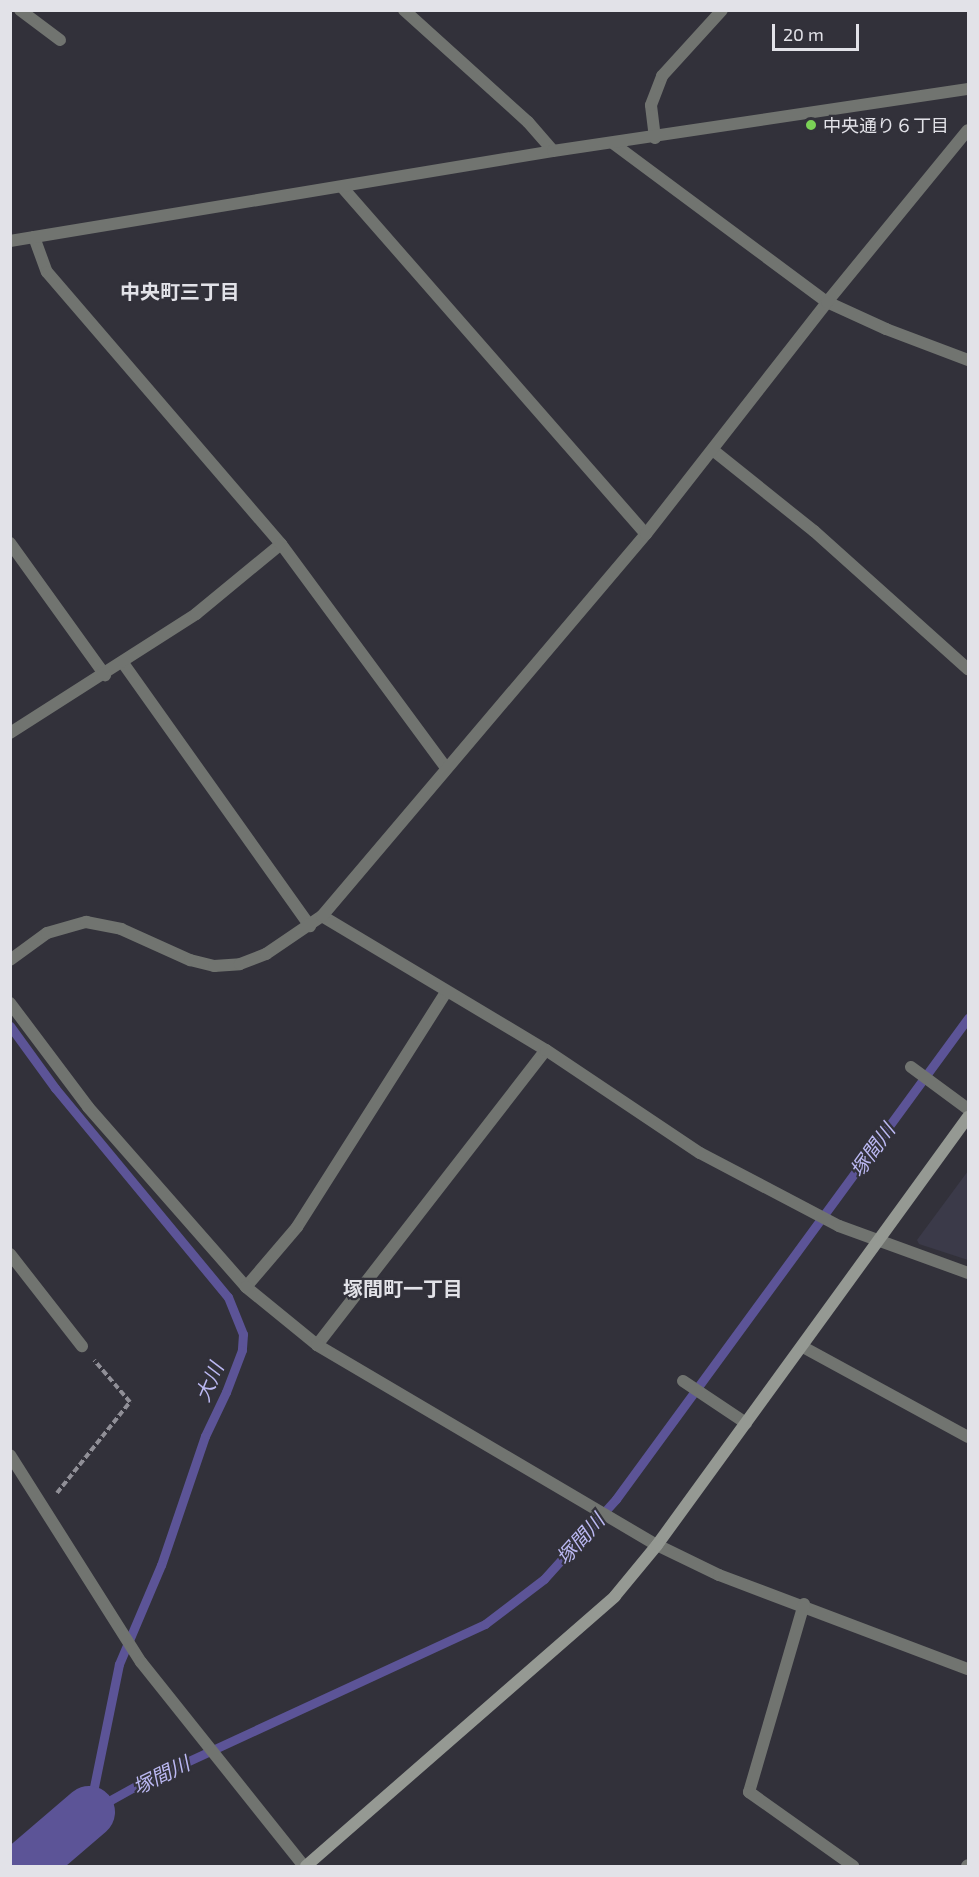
<!DOCTYPE html>
<meta charset="utf-8">
<style>
body{margin:0}
#map{position:relative;width:979px;height:1877px;overflow:hidden;background:#32313a;font-family:"Exo 2","Noto Sans JP",sans-serif}
div>[style]{position:absolute}
.built>*{inset:0;background:#3b3a49}
.stream>*{height:9px;margin:-4.5px;padding:0 4.5px;transform-origin:4.5px;border-radius:4.5px;background:#5c5497}
.river>*{height:52px;margin:-26px;padding:0 26px;transform-origin:26px;border-radius:26px;background:#5c5497}
.path>*{height:4px;margin-top:-2px;transform-origin:0;background:repeating-linear-gradient(90deg,#908f97 0 6px,transparent 0 9px)}
.lane>*{height:12px;margin:-6px;padding:0 6px;transform-origin:6px;border-radius:6px;background:#717470}
.street>*{height:12px;margin:-6px;padding:0 6px;transform-origin:6px;border-radius:6px;background:#717470}
.secondary>*{height:12px;margin:-6px;padding:0 6px;transform-origin:6px;border-radius:6px;background:#959993}
.dots>*{width:16px;height:16px;translate:-50% -50%;box-sizing:border-box;border:3px solid #32313a;border-radius:50%}
span{translate:-50% -50%;white-space:nowrap;text-align:center;line-height:1.15;-webkit-text-stroke:4.5px #32313a;paint-order:stroke}
.poi-label{font-size:18px;color:#e2e2e8}
.left{translate:0 -50%;text-align:left}
.neighbourhood-label{font-size:20px;color:#e2e2e8;font-weight:700}
.water-label{font-size:20px;color:#bbb8f2;font-style:italic}
.frame{position:absolute;inset:0;border:12px solid #e2e2e8;pointer-events:none}
.scale{position:absolute;left:772px;top:24px;width:87px;height:27px;box-sizing:border-box;border:3px solid #e2e2e8;border-top:0;padding-left:8px;font-size:18px;line-height:21px;white-space:nowrap;color:#e2e2e8;-webkit-text-stroke:4px #32313a;paint-order:stroke}
</style>
<div id="map">
<div class="built">
<div style="clip-path:polygon(968px 1171px,968px 1260px,919px 1244px,917px 1240px)"></div>
</div>
<div class="stream">
<div style="left:10px;top:1026px;width:77px;rotate:54deg"></div>
<div style="left:55px;top:1088px;width:271px;rotate:50.4deg"></div>
<div style="left:228px;top:1297px;width:40px;rotate:68deg"></div>
<div style="left:243px;top:1334px;width:16px;rotate:94deg"></div>
<div style="left:242px;top:1350px;width:45px;rotate:110.9deg"></div>
<div style="left:226px;top:1392px;width:49px;rotate:115.5deg"></div>
<div style="left:205px;top:1436px;width:136px;rotate:108.8deg"></div>
<div style="left:161px;top:1565px;width:108px;rotate:113deg"></div>
<div style="left:119px;top:1664px;width:151px;rotate:101.5deg"></div>
<div style="left:89px;top:1812px;width:60px;rotate:-29.1deg"></div>
<div style="left:141px;top:1783px;width:379px;rotate:-24.8deg"></div>
<div style="left:485px;top:1624px;width:74px;rotate:-37.3deg"></div>
<div style="left:544px;top:1579px;width:108px;rotate:-48deg"></div>
<div style="left:616px;top:1499px;width:596px;rotate:-53.8deg"></div>
</div>
<div class="river">
<div style="left:26px;top:1866px;width:83px;rotate:-40.6deg"></div>
</div>
<div class="path">
<div style="left:57px;top:1493px;width:117px;rotate:-51.3deg"></div>
<div style="left:130px;top:1402px;width:55px;rotate:-130.6deg"></div>
</div>
<div class="lane">
<div style="left:10px;top:543px;width:163px;rotate:54.3deg"></div>
<div style="left:123px;top:663px;width:323px;rotate:54.6deg"></div>
<div style="left:10px;top:733px;width:221px;rotate:-32.6deg"></div>
<div style="left:196px;top:614px;width:110px;rotate:-39.5deg"></div>
<div style="left:10px;top:1254px;width:117px;rotate:52deg"></div>
<div style="left:246px;top:1287px;width:79px;rotate:-49.6deg"></div>
<div style="left:297px;top:1227px;width:278px;rotate:-57.6deg"></div>
<div style="left:317px;top:1345px;width:373px;rotate:-52.2deg"></div>
</div>
<div class="street">
<div style="left:20px;top:10px;width:50px;rotate:36.9deg"></div>
<div style="left:404px;top:10px;width:167px;rotate:42.1deg"></div>
<div style="left:528px;top:122px;width:38px;rotate:49deg"></div>
<div style="left:655px;top:138px;width:33px;rotate:-97deg"></div>
<div style="left:651px;top:105px;width:31px;rotate:-69deg"></div>
<div style="left:662px;top:76px;width:89px;rotate:-47.7deg"></div>
<div style="left:614px;top:144px;width:265px;rotate:36.6deg"></div>
<div style="left:827px;top:302px;width:65px;rotate:24.6deg"></div>
<div style="left:886px;top:329px;width:88px;rotate:20.7deg"></div>
<div style="left:342px;top:187px;width:461px;rotate:48.8deg"></div>
<div style="left:34px;top:237px;width:37px;rotate:70deg"></div>
<div style="left:47px;top:272px;width:359px;rotate:49.3deg"></div>
<div style="left:281px;top:544px;width:278px;rotate:53.6deg"></div>
<div style="left:10px;top:241px;width:550px;rotate:-9.41deg"></div>
<div style="left:553px;top:151px;width:420px;rotate:-8.5deg"></div>
<div style="left:714px;top:451px;width:128px;rotate:38.7deg"></div>
<div style="left:814px;top:531px;width:207px;rotate:41.9deg"></div>
<div style="left:322px;top:916px;width:261px;rotate:30.9deg"></div>
<div style="left:546px;top:1050px;width:185px;rotate:33.8deg"></div>
<div style="left:700px;top:1153px;width:157px;rotate:27.7deg"></div>
<div style="left:839px;top:1226px;width:137px;rotate:20deg"></div>
<div style="left:10px;top:960px;width:46px;rotate:-36.1deg"></div>
<div style="left:47px;top:933px;width:41px;rotate:-15.8deg"></div>
<div style="left:86px;top:922px;width:36px;rotate:11deg"></div>
<div style="left:121px;top:929px;width:76px;rotate:24.2deg"></div>
<div style="left:190px;top:960px;width:25px;rotate:14deg"></div>
<div style="left:214px;top:966px;width:26px;rotate:-4deg"></div>
<div style="left:240px;top:964px;width:28px;rotate:-21deg"></div>
<div style="left:266px;top:954px;width:68px;rotate:-34.2deg"></div>
<div style="left:322px;top:916px;width:501px;rotate:-49.7deg"></div>
<div style="left:646px;top:534px;width:294px;rotate:-52deg"></div>
<div style="left:827px;top:302px;width:222px;rotate:-50.7deg"></div>
<div style="left:10px;top:1003px;width:130px;rotate:53.1deg"></div>
<div style="left:88px;top:1107px;width:240px;rotate:48.7deg"></div>
<div style="left:246px;top:1287px;width:92px;rotate:39.2deg"></div>
<div style="left:317px;top:1345px;width:394px;rotate:30.5deg"></div>
<div style="left:657px;top:1545px;width:69px;rotate:25.8deg"></div>
<div style="left:719px;top:1575px;width:266px;rotate:20.7deg"></div>
<div style="left:911px;top:1067px;width:71px;rotate:36.4deg"></div>
<div style="left:803px;top:1347px;width:188px;rotate:28.6deg"></div>
<div style="left:683px;top:1381px;width:76px;rotate:33.7deg"></div>
<div style="left:10px;top:1455px;width:245px;rotate:57.7deg"></div>
<div style="left:141px;top:1662px;width:261px;rotate:51.4deg"></div>
<div style="left:804px;top:1604px;width:196px;rotate:106.3deg"></div>
<div style="left:749px;top:1792px;width:128px;rotate:35.4deg"></div>
<div style="left:967px;top:1866px;width:1px;rotate:-45deg"></div>
</div>
<div class="secondary">
<div style="left:306px;top:1866px;width:410px;rotate:-41.1deg"></div>
<div style="left:615px;top:1596px;width:66px;rotate:-50.5deg"></div>
<div style="left:657px;top:1545px;width:529px;rotate:-54deg"></div>
</div>
<div class="dots">
<div style="left:811px;top:125px;background:#7ad156"></div>
</div>
<div class="poi-label">
<span class="left" style="left:823px;top:125px">中央通り６丁目</span>
</div>
<div class="neighbourhood-label">
<span style="left:180px;top:291px">中央町三丁目</span>
<span style="left:403px;top:1288px">塚間町一丁目</span>
</div>
<div class="water-label">
<span style="left:872px;top:1150px;rotate:-54deg">塚間川</span>
<span style="left:209px;top:1382px;rotate:-67deg">大川</span>
<span style="left:580px;top:1539px;rotate:-48deg">塚間川</span>
<span style="left:161px;top:1775px;rotate:-26deg">塚間川</span>
</div>
<div class="frame"></div>
<div class="scale">20 m</div>
</div>
